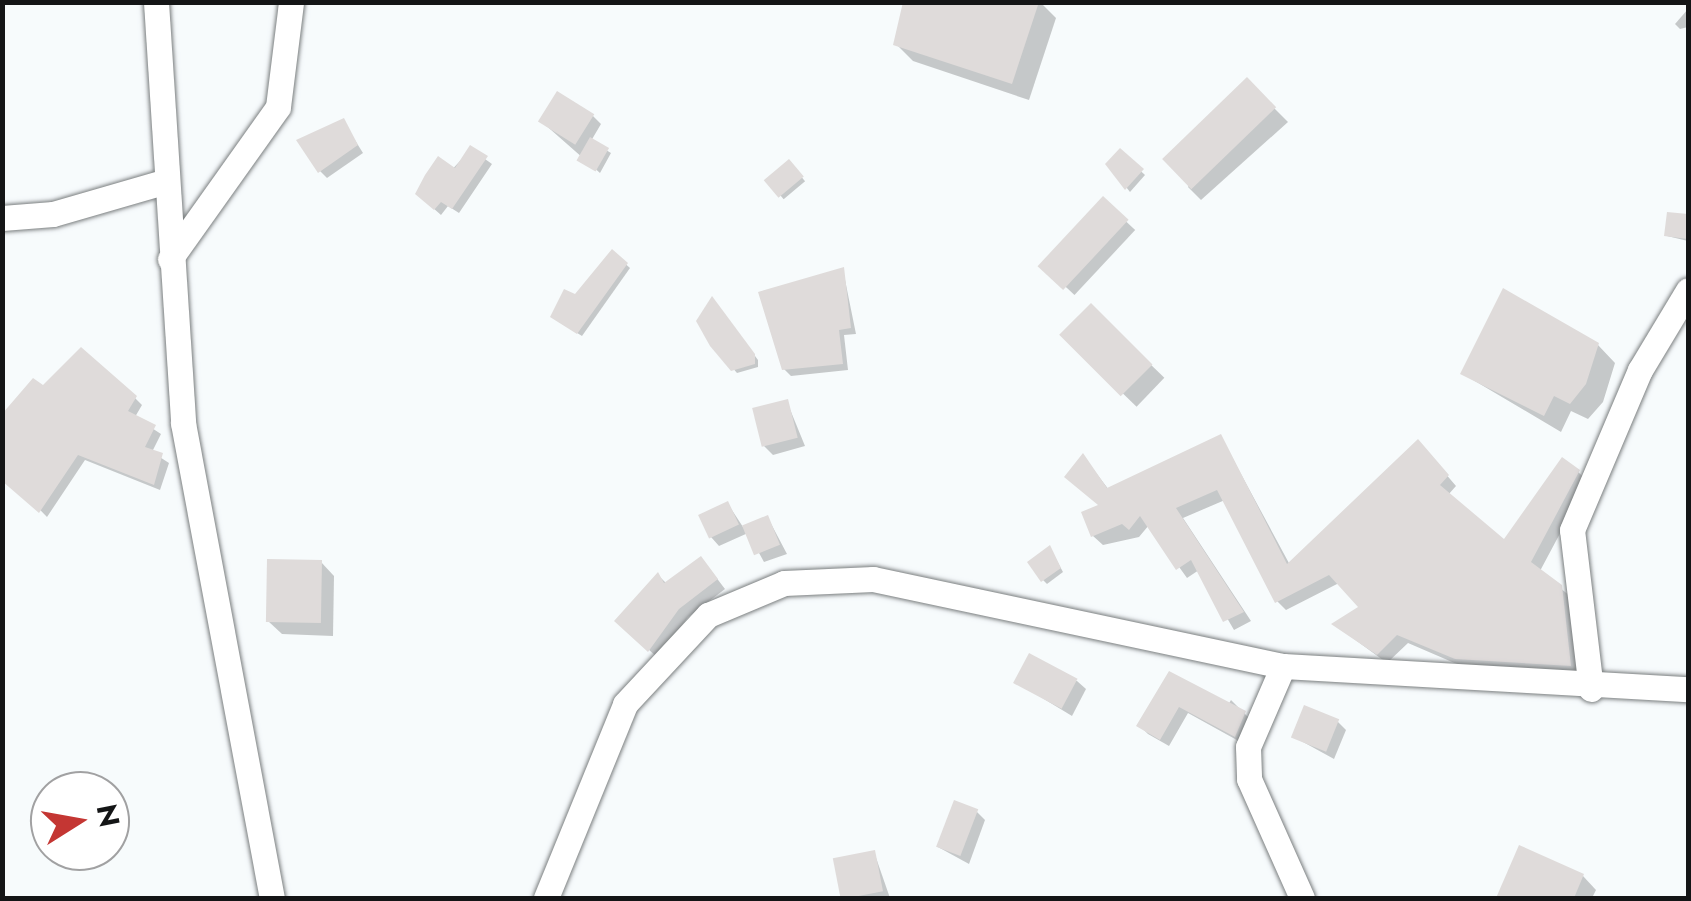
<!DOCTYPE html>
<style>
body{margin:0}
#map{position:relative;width:1691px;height:901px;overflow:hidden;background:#f7fbfc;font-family:Jost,sans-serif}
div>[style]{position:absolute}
.shadow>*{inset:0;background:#0003;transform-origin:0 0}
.building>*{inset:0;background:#dfdbda;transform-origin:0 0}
.roads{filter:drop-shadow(0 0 2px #7b7f80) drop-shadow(0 0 2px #7b7f80)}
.minor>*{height:25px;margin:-12.5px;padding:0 12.5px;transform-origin:12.5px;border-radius:12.5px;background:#fff}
span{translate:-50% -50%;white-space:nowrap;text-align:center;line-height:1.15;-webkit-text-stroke:8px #fff;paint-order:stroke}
.frame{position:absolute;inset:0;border:5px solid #141516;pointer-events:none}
.north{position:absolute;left:30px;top:771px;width:100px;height:100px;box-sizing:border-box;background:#fff;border:2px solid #a1a1a2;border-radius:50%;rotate:79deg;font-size:28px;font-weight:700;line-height:40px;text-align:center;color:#141516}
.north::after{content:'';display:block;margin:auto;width:35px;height:45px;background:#c43633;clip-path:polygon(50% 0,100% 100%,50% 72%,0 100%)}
</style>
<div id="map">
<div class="shadow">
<div style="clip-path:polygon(905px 2px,1040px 2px,1056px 18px,1029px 100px,913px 61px,896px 44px)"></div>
<div style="clip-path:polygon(1688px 9px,1688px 27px,1680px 29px,1675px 24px)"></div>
<div style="clip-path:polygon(1247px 81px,1288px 122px,1201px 200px,1188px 187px)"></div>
<div style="clip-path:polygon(592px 115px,601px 124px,591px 141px,611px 153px,600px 173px,542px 122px)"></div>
<div style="clip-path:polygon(343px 121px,363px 153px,327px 178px,320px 171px)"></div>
<div style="clip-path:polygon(471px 149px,492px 164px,459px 213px,448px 206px,441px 215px,424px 200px)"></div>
<div style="clip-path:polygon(1120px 152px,1145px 175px,1130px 192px,1108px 164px)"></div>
<div style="left:789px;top:162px;width:25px;height:28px;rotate:50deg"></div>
<div style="left:1103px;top:200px;width:44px;height:89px;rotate:43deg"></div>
<div style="clip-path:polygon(1669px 214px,1688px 216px,1688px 241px,1667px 236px)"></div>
<div style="clip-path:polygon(612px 252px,630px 268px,582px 336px,556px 320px)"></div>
<div style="clip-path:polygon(843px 270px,856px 334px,844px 335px,848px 370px,791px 376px,784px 369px)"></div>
<div style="clip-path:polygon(715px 302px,758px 360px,758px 367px,737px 373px,712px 344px)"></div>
<div style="left:1091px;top:307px;width:102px;height:40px;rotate:44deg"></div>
<div style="clip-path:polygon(1598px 345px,1615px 363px,1603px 402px,1588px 419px,1571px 411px,1561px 432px,1463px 374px)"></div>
<div style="clip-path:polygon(43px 388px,135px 398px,142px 405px,135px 417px,161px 434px,152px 452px,169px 463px,160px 490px,85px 460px,47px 517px,2px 471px)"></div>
<div style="clip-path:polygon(787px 402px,805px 446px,773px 455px,764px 446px)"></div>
<div style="clip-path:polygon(1221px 437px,1290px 565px,1427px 452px,1456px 486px,1448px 495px,1504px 542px,1578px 472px,1588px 481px,1540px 571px,1571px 597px,1579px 674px,1466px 668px,1408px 643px,1387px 663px,1335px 625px,1362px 608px,1339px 583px,1286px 610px,1277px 601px,1225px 500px,1183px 518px,1251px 621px,1234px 630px,1199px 570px,1187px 578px,1149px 525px,1139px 537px,1103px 545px,1093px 536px,1101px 506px,1084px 457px,1109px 490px)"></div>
<div style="clip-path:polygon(728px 504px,743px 527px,768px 518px,787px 554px,764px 562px,748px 533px,719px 546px,711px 537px)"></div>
<div style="clip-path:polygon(1050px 548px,1063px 572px,1047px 584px,1043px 580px)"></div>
<div style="clip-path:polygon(321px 562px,334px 576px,333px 636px,282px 634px,268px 621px)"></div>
<div style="clip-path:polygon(709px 568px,725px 589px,688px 617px,658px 658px,617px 621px,658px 575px,667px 584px)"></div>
<div style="clip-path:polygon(1170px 674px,1226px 708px,1231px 700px,1253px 722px,1244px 744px,1188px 713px,1169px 746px,1148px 734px,1139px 725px)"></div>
<div style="clip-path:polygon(1077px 681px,1086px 689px,1072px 716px,1016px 682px)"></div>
<div style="clip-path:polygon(1337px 721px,1346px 730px,1334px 759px,1294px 737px)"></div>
<div style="clip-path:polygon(976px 811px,985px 820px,969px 864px,938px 847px)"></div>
<div style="clip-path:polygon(1521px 848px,1583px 876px,1596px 890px,1592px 898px,1498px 898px)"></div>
<div style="clip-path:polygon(874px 852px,890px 898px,843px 898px,836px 860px)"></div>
</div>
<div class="building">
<div style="clip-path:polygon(903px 2px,1039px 2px,1012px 84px,893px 45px)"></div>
<div style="left:1247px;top:77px;width:42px;height:118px;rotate:46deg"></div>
<div style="left:557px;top:91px;width:44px;height:36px;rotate:32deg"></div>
<div style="clip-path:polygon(344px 118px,358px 145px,318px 173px,296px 140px)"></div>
<div style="left:590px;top:137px;width:22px;height:27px;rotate:30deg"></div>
<div style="clip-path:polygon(470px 145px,488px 156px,452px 209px,441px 202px,434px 210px,415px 194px,425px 175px,438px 156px,455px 168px)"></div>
<div style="clip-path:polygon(1120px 148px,1144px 169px,1125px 190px,1105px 164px)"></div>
<div style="left:789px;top:159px;width:23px;height:33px;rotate:50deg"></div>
<div style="left:1103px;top:196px;width:35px;height:96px;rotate:43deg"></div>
<div style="clip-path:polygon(1667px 212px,1688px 214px,1688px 239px,1664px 236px)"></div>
<div style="clip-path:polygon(612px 249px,628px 263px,577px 334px,550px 317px,564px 289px,575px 294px)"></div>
<div style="clip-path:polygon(844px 267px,851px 328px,839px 330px,843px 364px,782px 370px,758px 292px)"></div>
<div style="clip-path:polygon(1503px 288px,1599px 343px,1586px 384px,1570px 404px,1554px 396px,1544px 416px,1460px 374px)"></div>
<div style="clip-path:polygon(712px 296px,755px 354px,755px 364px,731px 371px,710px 346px,696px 321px)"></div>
<div style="left:1091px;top:303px;width:87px;height:45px;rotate:45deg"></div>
<div style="clip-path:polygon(81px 347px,137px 396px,128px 411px,156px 425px,145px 447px,163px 453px,154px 485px,78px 455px,39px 513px,2px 481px,2px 414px,33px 378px,43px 385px)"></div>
<div style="left:788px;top:399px;width:40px;height:37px;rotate:76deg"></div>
<div style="clip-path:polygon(1221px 434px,1287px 564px,1418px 439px,1449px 475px,1440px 485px,1504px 539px,1562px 457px,1580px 470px,1531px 562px,1562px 585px,1571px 666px,1455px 659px,1397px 635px,1377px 655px,1331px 624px,1358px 607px,1329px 575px,1275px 603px,1217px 490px,1176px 508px,1244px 612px,1223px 622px,1191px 560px,1176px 570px,1140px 516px,1129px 530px,1122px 524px,1091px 537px,1081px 512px,1098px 505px,1064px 477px,1083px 453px,1107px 488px)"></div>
<div style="left:728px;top:501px;width:26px;height:33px;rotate:65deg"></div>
<div style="left:768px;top:515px;width:32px;height:28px;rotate:68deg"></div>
<div style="clip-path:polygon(1050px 545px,1061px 568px,1041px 582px,1027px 562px)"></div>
<div style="clip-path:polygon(701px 556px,718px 579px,679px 609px,648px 652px,614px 621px,658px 572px,664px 583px)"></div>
<div style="left:267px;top:559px;width:55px;height:63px;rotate:1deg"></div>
<div style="left:1029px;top:653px;width:55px;height:34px;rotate:28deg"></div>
<div style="clip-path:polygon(1169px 671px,1246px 711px,1235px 737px,1179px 707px,1160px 740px,1136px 726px)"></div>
<div style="left:1304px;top:705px;width:38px;height:35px;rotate:22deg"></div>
<div style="left:954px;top:800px;width:26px;height:50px;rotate:21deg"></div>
<div style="clip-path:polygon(1519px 845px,1584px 874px,1574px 898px,1496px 898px)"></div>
<div style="left:875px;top:850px;width:42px;height:43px;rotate:79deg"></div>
</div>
<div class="roads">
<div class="minor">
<div style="left:156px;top:2px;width:422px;rotate:86.3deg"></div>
<div style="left:183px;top:423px;width:483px;rotate:79.4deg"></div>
<div style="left:2px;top:218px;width:51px;rotate:-4.5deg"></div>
<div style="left:53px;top:214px;width:115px;rotate:-16.2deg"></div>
<div style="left:170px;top:259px;width:186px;rotate:-54.6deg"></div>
<div style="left:278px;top:107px;width:106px;rotate:-82.9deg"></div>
<div style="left:1283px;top:666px;width:88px;rotate:113.4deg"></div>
<div style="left:1248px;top:747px;width:32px;rotate:88deg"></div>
<div style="left:1249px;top:779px;width:130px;rotate:66deg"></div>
<div style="left:1591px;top:689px;width:160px;rotate:-96.8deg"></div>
<div style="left:1572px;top:530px;width:174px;rotate:-67deg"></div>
<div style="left:1640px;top:370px;width:93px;rotate:-59deg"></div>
<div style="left:546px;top:898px;width:209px;rotate:-67.8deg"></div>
<div style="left:625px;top:704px;width:122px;rotate:-47deg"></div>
<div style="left:708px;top:615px;width:82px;rotate:-22.8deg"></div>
<div style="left:784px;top:583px;width:89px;rotate:-2.6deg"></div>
<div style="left:873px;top:579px;width:419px;rotate:12deg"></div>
<div style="left:1283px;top:666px;width:406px;rotate:3.3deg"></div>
</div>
</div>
<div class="frame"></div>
<div class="north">N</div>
</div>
